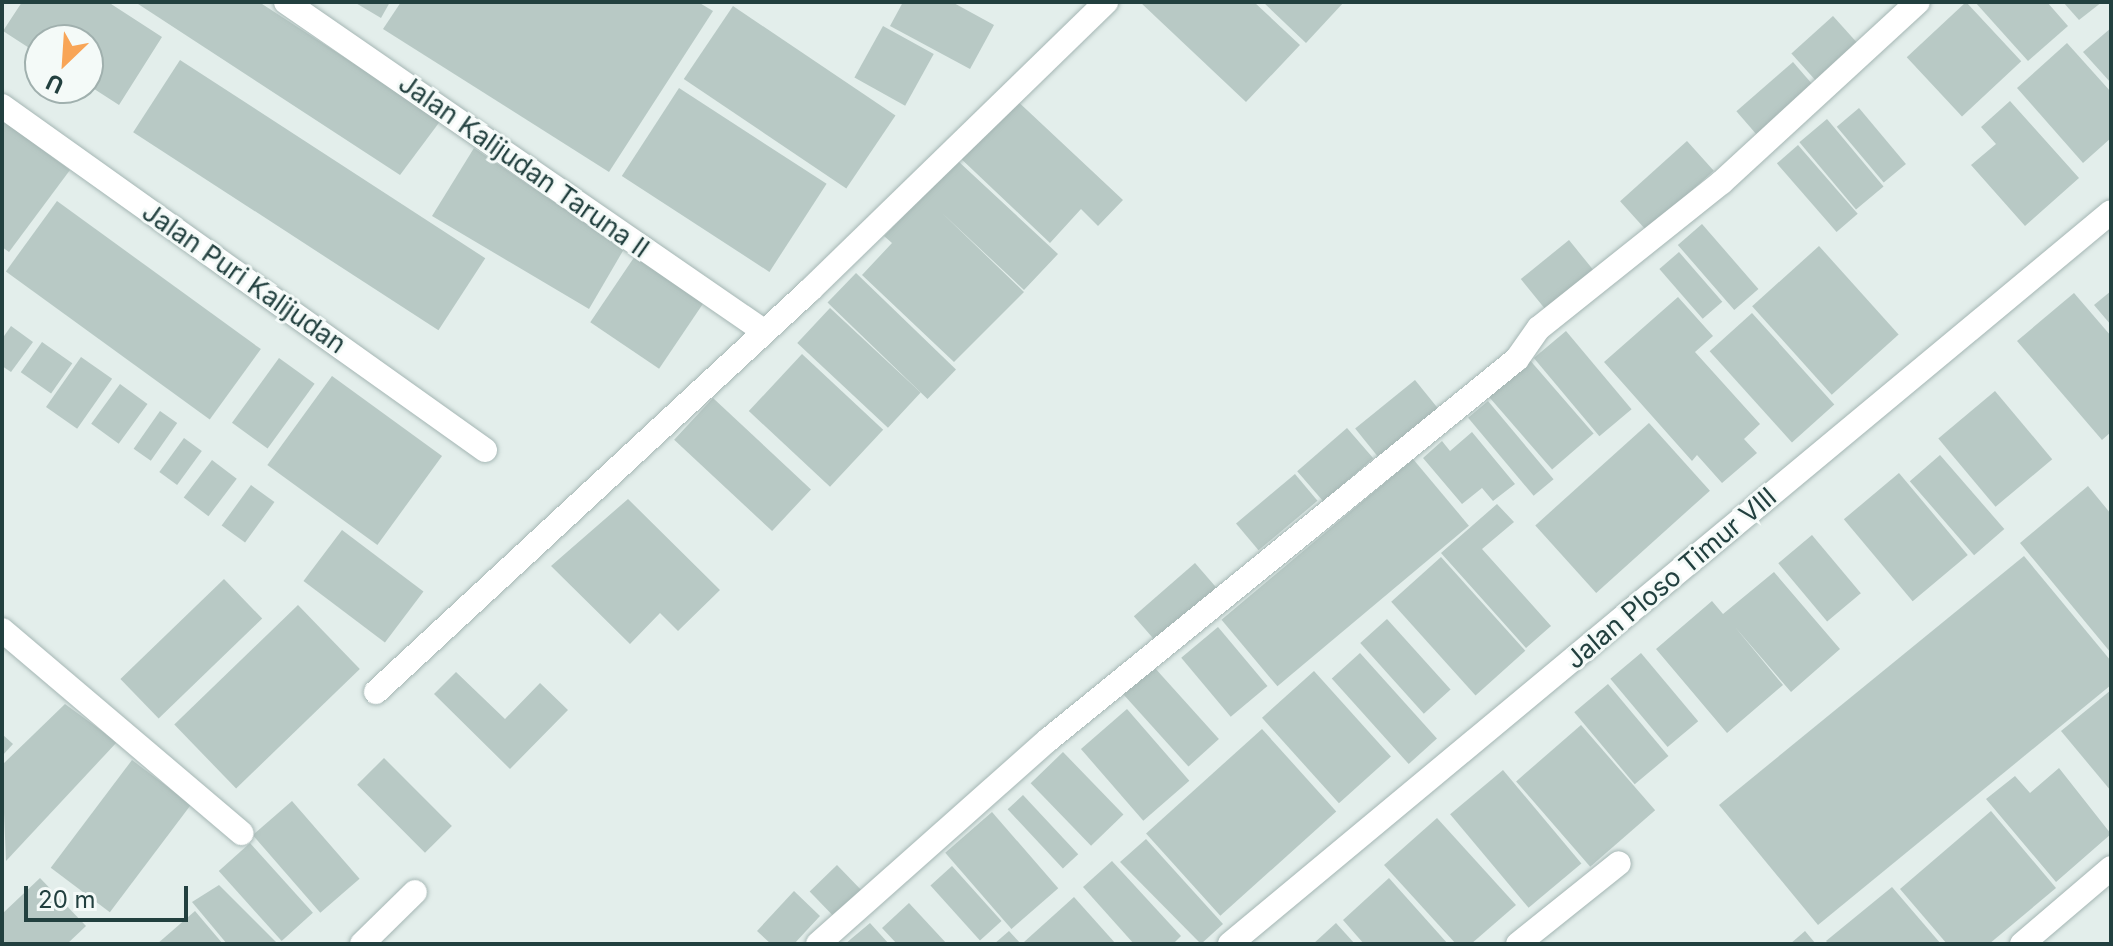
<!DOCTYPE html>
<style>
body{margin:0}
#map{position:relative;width:2113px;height:946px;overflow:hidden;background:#e3eeeb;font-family:Inter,sans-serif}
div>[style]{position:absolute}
.building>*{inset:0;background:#b8c9c5;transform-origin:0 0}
.roads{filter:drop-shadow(0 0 2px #a5b6b4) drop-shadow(0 0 2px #a5b6b4)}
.minor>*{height:24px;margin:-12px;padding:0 12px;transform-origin:12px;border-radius:12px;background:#fff}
span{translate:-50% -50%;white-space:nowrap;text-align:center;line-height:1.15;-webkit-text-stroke:6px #f4faf8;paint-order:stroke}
.street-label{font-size:26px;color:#22403f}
.frame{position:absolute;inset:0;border:4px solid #22403f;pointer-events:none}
.north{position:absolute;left:24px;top:24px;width:80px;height:80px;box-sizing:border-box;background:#f4faf8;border:2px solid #a0b0ae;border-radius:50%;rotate:205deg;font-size:22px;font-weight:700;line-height:32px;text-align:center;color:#22403f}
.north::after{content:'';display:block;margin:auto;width:28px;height:36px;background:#f8a557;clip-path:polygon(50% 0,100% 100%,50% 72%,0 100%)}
.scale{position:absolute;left:24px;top:886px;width:164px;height:36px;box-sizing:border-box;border:4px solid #22403f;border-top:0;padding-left:10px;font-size:24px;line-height:28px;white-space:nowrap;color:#22403f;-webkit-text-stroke:6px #f4faf8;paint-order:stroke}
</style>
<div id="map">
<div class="building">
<div style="clip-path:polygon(22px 2px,108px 2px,162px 37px,119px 105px,88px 85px,88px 40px,40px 40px,40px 55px,3px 31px)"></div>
<div style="clip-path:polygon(135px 2px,259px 2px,441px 120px,400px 175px)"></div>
<div style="clip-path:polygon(354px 2px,390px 2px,381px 18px)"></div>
<div style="clip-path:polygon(401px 2px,698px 2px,713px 11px,609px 172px,383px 29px)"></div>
<div style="clip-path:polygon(903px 2px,952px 2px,994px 25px,970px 69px,890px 26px)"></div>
<div style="clip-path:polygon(1140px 2px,1254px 2px,1300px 45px,1246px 102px)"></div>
<div style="clip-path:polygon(1263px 2px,1344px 2px,1306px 43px)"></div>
<div style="left:1966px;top:2px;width:81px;height:81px;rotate:47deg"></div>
<div style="clip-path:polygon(1975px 2px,2047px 2px,2068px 26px,2028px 61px)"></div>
<div style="clip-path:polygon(2063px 2px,2102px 2px,2079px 20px)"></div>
<div style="left:733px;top:6px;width:196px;height:88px;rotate:34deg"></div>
<div style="left:1833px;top:16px;width:38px;height:56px;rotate:48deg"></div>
<div style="left:883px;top:26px;width:58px;height:59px;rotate:29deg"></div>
<div style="clip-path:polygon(2111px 28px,2111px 83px,2083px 52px)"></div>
<div style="clip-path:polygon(2067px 43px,2111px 92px,2111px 138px,2083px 163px,2017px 88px)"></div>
<div style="left:180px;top:60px;width:364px;height:86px;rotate:33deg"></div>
<div style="left:1793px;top:62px;width:37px;height:75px;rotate:49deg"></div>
<div style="left:679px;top:88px;width:176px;height:105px;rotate:33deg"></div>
<div style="clip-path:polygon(1012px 96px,1123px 200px,1098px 226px,1081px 209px,1050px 243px,956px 154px)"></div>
<div style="clip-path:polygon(2010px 101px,2079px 178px,2025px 226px,1971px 165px,1996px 144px,1981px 127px)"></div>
<div style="left:1859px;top:108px;width:73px;height:29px;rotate:50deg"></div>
<div style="left:1827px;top:119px;width:88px;height:36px;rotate:50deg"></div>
<div style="clip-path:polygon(2px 120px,70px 170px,9px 252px,2px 247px)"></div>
<div style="left:1687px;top:141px;width:40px;height:90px;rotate:48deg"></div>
<div style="left:1798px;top:145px;width:91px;height:28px;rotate:49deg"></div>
<div style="clip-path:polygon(474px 148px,624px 249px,589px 309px,432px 216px)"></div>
<div style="clip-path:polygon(958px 161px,1058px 254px,1024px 290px,941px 212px,1024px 292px,954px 362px,862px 275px,892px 243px,884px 236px)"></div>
<div style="left:57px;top:201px;width:252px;height:87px;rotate:36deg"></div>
<div style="left:1702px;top:224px;width:86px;height:32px;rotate:49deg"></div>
<div style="left:1569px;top:240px;width:46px;height:62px;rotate:51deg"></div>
<div style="left:1819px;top:246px;width:119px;height:90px;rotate:48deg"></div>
<div style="left:1679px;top:252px;width:66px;height:26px;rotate:49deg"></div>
<div style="left:635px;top:256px;width:83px;height:80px;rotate:34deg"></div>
<div style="left:856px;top:273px;width:139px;height:41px;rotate:44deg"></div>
<div style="clip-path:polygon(2111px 291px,2111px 325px,2094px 305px)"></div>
<div style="clip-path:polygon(2074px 293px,2111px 336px,2111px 432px,2102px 440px,2017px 341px)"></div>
<div style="clip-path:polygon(1678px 297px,1713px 336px,1695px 352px,1760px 424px,1744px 439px,1757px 453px,1722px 483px,1697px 455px,1692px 461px,1604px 362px)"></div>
<div style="left:830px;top:308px;width:124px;height:48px;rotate:43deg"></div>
<div style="left:1752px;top:313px;width:123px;height:57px;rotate:48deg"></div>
<div style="clip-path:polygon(11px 326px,33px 342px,11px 372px,2px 366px,2px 339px)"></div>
<div style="left:1566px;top:331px;width:102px;height:42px;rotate:50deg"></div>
<div style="left:42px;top:342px;width:37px;height:37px;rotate:35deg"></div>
<div style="left:802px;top:354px;width:111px;height:78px;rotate:43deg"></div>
<div style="left:81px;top:357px;width:38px;height:61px;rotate:35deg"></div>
<div style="left:279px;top:358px;width:44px;height:80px;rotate:36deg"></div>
<div style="left:1528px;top:358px;width:100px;height:55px;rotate:49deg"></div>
<div style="left:332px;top:376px;width:136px;height:110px;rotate:36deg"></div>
<div style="left:1415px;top:380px;width:44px;height:77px;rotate:51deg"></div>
<div style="left:120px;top:384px;width:34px;height:49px;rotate:36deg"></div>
<div style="left:1995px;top:391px;width:89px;height:74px;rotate:50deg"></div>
<div style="left:713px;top:398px;width:134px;height:57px;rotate:43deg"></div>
<div style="left:1488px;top:401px;width:102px;height:26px;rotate:50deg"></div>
<div style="left:160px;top:411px;width:21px;height:46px;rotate:35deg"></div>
<div style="left:1649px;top:423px;width:91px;height:153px;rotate:48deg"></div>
<div style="left:1347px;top:428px;width:40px;height:66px;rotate:49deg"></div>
<div style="clip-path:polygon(1472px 432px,1515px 484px,1493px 501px,1482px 488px,1462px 504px,1423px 458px,1442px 441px,1450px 451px)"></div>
<div style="left:184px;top:438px;width:22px;height:42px;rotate:36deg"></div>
<div style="left:1940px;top:455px;width:98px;height:40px;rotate:49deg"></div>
<div style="left:1413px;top:459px;width:87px;height:250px;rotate:50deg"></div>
<div style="left:212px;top:460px;width:31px;height:47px;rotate:37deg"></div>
<div style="left:1899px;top:473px;width:107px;height:72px;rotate:50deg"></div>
<div style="left:1295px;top:474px;width:35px;height:77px;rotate:50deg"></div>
<div style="left:251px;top:485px;width:29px;height:50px;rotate:36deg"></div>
<div style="clip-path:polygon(2088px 486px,2111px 514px,2111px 653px,2020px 543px)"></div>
<div style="clip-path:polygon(628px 499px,720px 590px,678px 631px,660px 613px,630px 644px,551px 566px)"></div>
<div style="clip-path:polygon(1497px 504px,1514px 522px,1482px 549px,1551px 626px,1526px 648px,1441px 553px)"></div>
<div style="left:342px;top:530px;width:102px;height:64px;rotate:37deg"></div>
<div style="left:1812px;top:535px;width:76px;height:44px;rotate:50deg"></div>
<div style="clip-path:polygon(2024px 556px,2111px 661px,2111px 685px,1818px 925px,1719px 805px)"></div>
<div style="left:1441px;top:557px;width:126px;height:67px;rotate:48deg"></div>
<div style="left:1195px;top:563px;width:40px;height:81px;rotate:49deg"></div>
<div style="clip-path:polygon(1774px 572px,1840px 649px,1791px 692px,1735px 627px,1783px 685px,1727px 733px,1656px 649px,1712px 601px,1723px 614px)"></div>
<div style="left:224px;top:579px;width:55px;height:144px;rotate:46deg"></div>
<div style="left:298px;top:605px;width:89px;height:172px;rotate:46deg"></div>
<div style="left:1387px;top:619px;width:95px;height:36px;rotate:48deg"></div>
<div style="left:1218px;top:627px;width:77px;height:48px;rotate:50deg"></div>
<div style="left:1360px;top:653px;width:115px;height:38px;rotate:48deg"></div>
<div style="left:1641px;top:653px;width:89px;height:40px;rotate:50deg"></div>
<div style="left:1154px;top:667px;width:97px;height:41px;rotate:48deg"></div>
<div style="left:1314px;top:671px;width:115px;height:70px;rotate:48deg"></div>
<div style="clip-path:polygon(456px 672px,505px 719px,540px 683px,568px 710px,510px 769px,434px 694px)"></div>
<div style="left:1608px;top:684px;width:94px;height:44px;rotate:50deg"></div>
<div style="clip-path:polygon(2111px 690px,2111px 791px,2061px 731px)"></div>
<div style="clip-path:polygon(65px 704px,117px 742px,6px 861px,2px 765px)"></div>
<div style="left:1127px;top:709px;width:95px;height:61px;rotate:49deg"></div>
<div style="left:1581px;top:725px;width:113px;height:86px;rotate:49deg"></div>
<div style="left:1262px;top:729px;width:111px;height:156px;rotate:48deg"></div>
<div style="clip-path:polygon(2px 734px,13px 744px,2px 756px)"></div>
<div style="left:1063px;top:752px;width:87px;height:45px;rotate:46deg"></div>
<div style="left:384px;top:758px;width:96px;height:38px;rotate:45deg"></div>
<div style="left:132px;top:760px;width:74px;height:135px;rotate:37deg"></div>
<div style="clip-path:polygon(2059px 768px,2111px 834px,2056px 882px,1986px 799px,2015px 776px,2030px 793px)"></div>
<div style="left:1503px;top:770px;width:122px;height:69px;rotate:50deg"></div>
<div style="left:1023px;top:795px;width:81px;height:21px;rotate:47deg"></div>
<div style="left:292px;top:801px;width:103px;height:52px;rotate:49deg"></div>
<div style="clip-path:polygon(1991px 811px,2056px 888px,1989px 944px,1947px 944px,1900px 889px)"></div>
<div style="left:992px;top:812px;width:101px;height:62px;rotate:49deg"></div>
<div style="clip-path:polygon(1437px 818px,1516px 905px,1471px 944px,1456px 944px,1384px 865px)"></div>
<div style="clip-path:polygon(1146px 839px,1223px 924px,1201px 944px,1120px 862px)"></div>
<div style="left:250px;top:843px;width:94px;height:42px;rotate:48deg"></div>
<div style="clip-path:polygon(1112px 861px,1181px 936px,1173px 944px,1134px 944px,1083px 887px)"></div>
<div style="left:837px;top:865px;width:40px;height:38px;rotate:46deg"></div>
<div style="left:952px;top:866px;width:74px;height:29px;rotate:48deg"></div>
<div style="clip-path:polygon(40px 878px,86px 926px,67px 944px,2px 944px,2px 914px)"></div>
<div style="clip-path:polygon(1389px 878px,1448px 944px,1364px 944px,1343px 920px)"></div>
<div style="clip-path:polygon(219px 885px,276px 942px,227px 944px,192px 902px)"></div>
<div style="clip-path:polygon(1892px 887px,1941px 944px,1829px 944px,1826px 941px)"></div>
<div style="clip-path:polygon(794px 891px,820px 916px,794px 944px,771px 944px,757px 931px)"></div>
<div style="clip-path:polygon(1074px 897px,1116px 944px,1026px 944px,1024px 942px)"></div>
<div style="clip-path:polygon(909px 903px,947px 944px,897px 944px,882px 928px)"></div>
<div style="clip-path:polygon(195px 911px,223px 944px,157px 944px)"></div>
<div style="clip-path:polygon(870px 923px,889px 944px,845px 944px)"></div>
<div style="clip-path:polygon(1336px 923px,1355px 944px,1313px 944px)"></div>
<div style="clip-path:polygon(1009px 931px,1021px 944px,994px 944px)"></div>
<div style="clip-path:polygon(1805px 931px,1816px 944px,1790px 944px)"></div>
</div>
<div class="roads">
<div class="minor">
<div style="left:286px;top:2px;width:578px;rotate:34.57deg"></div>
<div style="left:2px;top:106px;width:593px;rotate:35.46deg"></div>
<div style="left:2px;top:630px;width:314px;rotate:40.3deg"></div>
<div style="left:376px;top:692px;width:592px;rotate:-42.81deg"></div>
<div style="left:810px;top:290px;width:413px;rotate:-44.2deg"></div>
<div style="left:362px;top:944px;width:74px;rotate:-44.5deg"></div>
<div style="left:818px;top:944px;width:307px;rotate:-41.6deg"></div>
<div style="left:1048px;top:740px;width:604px;rotate:-39.09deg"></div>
<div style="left:1517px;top:359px;width:38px;rotate:-55deg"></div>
<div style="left:1539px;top:328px;width:234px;rotate:-38.6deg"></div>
<div style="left:1722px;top:182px;width:266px;rotate:-42.6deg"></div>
<div style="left:1230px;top:944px;width:1145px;rotate:-39.72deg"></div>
<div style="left:1518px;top:944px;width:129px;rotate:-38.7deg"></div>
<div style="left:2022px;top:944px;width:117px;rotate:-40.5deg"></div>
</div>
</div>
<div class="street-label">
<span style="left:524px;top:166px;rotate:35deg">Jalan Kalijudan Taruna II</span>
<span style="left:244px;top:278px;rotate:35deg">Jalan Puri Kalijudan</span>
<span style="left:1671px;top:578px;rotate:-40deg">Jalan Ploso Timur VIII</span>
</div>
<div class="frame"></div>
<div class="north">U</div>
<div class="scale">20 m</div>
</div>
